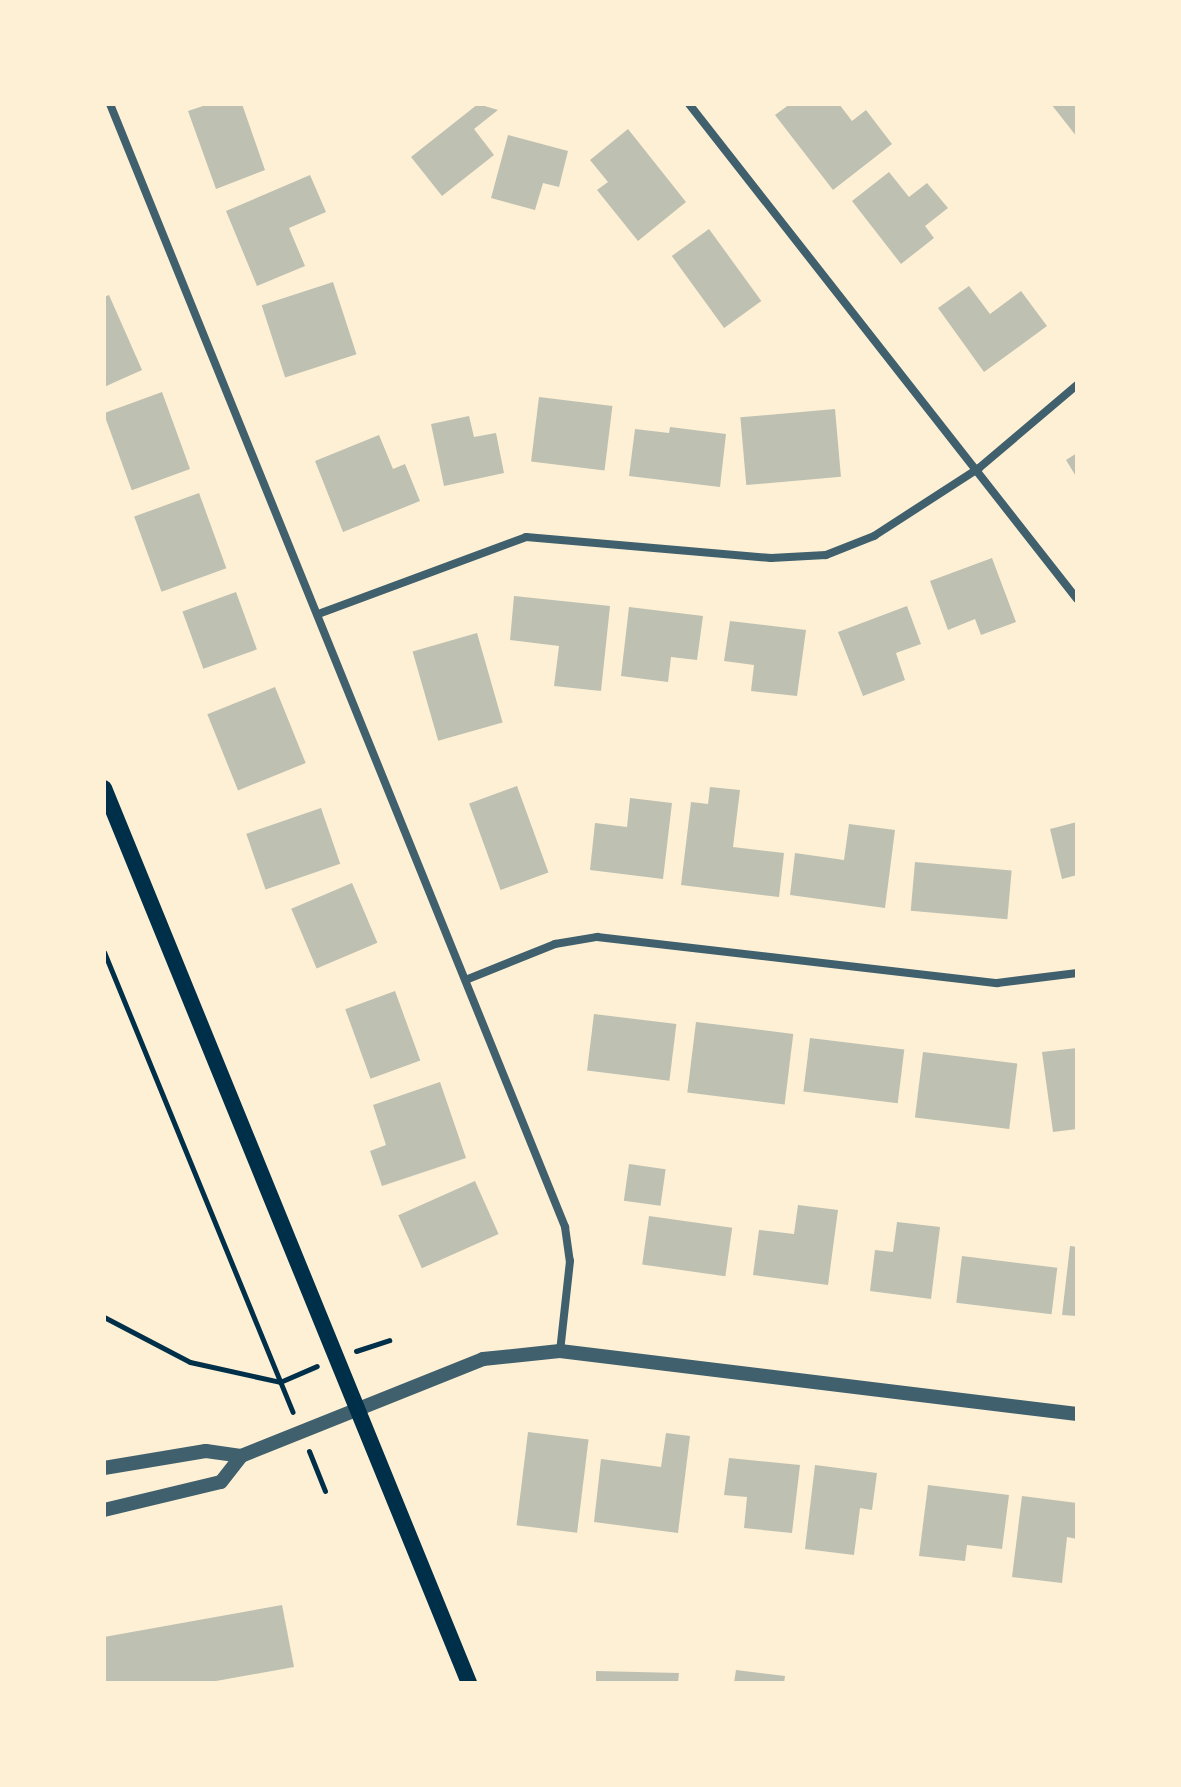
<!DOCTYPE html>
<style>
body{margin:0}
#map{position:relative;width:1181px;height:1787px;overflow:hidden;background:#fdf0d5;font-family:Mulish,sans-serif}
div>[style]{position:absolute}
.building>*{inset:0;background:#bec0b2;transform-origin:0 0}
.path>*{height:5px;margin:-2.5px;padding:0 2.5px;transform-origin:2.5px;border-radius:2.5px;background:#003049}
.minor>*{height:8px;margin:-4px;padding:0 4px;transform-origin:4px;border-radius:4px;background:#3f606c}
.tertiary>*{height:14px;margin:-7px;padding:0 7px;transform-origin:7px;border-radius:7px;background:#3f606c}
.secondary>*{height:16px;margin:-8px;padding:0 8px;transform-origin:8px;border-radius:8px;background:#003049}
span{translate:-50% -50%;white-space:nowrap;text-align:center;line-height:1.15;-webkit-text-stroke:6px #fdf0d5;paint-order:stroke}
.frame{position:absolute;inset:0;border:106px solid #fdf0d5;pointer-events:none}
</style>
<div id="map">
<div class="building">
<div style="clip-path:polygon(209px 104px,242px 104px,265px 170px,216px 189px,188px 111px)"></div>
<div style="clip-path:polygon(478px 104px,498px 110px,474px 129px,494px 155px,442px 196px,411px 157px)"></div>
<div style="clip-path:polygon(790px 104px,839px 104px,852px 121px,866px 110px,892px 144px,833px 190px,775px 115px)"></div>
<div style="clip-path:polygon(1051px 104px,1077px 104px,1077px 137px)"></div>
<div style="clip-path:polygon(628px 129px,686px 202px,638px 241px,597px 190px,608px 182px,590px 160px)"></div>
<div style="clip-path:polygon(508px 135px,568px 151px,559px 187px,543px 183px,535px 210px,491px 198px)"></div>
<div style="clip-path:polygon(889px 172px,909px 197px,927px 183px,948px 208px,925px 226px,934px 238px,901px 264px,852px 201px)"></div>
<div style="clip-path:polygon(310px 175px,326px 212px,289px 228px,305px 266px,257px 286px,226px 211px)"></div>
<div style="left:709px;top:229px;width:89px;height:46px;rotate:54deg"></div>
<div style="left:333px;top:282px;width:76px;height:75px;rotate:72deg"></div>
<div style="clip-path:polygon(969px 286px,990px 314px,1021px 291px,1047px 326px,984px 372px,938px 308px)"></div>
<div style="clip-path:polygon(109px 295px,142px 370px,104px 387px,104px 297px)"></div>
<div style="left:162px;top:392px;width:82px;height:62px;rotate:70deg"></div>
<div style="left:539px;top:397px;width:74px;height:65px;rotate:7deg"></div>
<div style="left:835px;top:409px;width:68px;height:95px;rotate:85deg"></div>
<div style="clip-path:polygon(469px 416px,474px 437px,496px 433px,504px 473px,444px 486px,431px 424px)"></div>
<div style="clip-path:polygon(670px 427px,726px 434px,720px 487px,629px 476px,635px 429px,669px 433px)"></div>
<div style="clip-path:polygon(379px 435px,393px 469px,405px 464px,420px 501px,343px 532px,315px 461px)"></div>
<div style="clip-path:polygon(1077px 453px,1077px 478px,1066px 460px)"></div>
<div style="left:199px;top:493px;width:80px;height:69px;rotate:70deg"></div>
<div style="clip-path:polygon(992px 558px,1016px 622px,981px 635px,975px 619px,948px 630px,930px 581px)"></div>
<div style="left:236px;top:592px;width:61px;height:57px;rotate:70deg"></div>
<div style="clip-path:polygon(514px 596px,610px 606px,601px 691px,554px 686px,559px 646px,510px 640px)"></div>
<div style="clip-path:polygon(907px 606px,921px 644px,896px 653px,905px 680px,863px 696px,838px 632px)"></div>
<div style="clip-path:polygon(629px 607px,703px 616px,697px 660px,671px 657px,668px 682px,621px 676px)"></div>
<div style="clip-path:polygon(730px 621px,806px 630px,797px 696px,751px 691px,754px 665px,724px 661px)"></div>
<div style="left:477px;top:633px;width:93px;height:67px;rotate:74deg"></div>
<div style="left:275px;top:687px;width:82px;height:73px;rotate:68deg"></div>
<div style="left:517px;top:786px;width:92px;height:51px;rotate:70deg"></div>
<div style="clip-path:polygon(710px 787px,740px 790px,733px 847px,784px 853px,779px 897px,681px 885px,691px 802px,708px 804px)"></div>
<div style="clip-path:polygon(630px 798px,672px 803px,663px 879px,590px 870px,595px 823px,627px 827px)"></div>
<div style="left:321px;top:808px;width:59px;height:79px;rotate:71deg"></div>
<div style="clip-path:polygon(1077px 822px,1077px 875px,1062px 879px,1050px 829px)"></div>
<div style="clip-path:polygon(849px 824px,895px 830px,885px 908px,790px 895px,795px 853px,844px 860px)"></div>
<div style="left:915px;top:862px;width:97px;height:49px;rotate:5deg"></div>
<div style="left:352px;top:883px;width:65px;height:66px;rotate:67deg"></div>
<div style="left:395px;top:991px;width:74px;height:53px;rotate:70deg"></div>
<div style="left:594px;top:1014px;width:83px;height:57px;rotate:7deg"></div>
<div style="left:696px;top:1022px;width:98px;height:71px;rotate:7deg"></div>
<div style="left:810px;top:1038px;width:95px;height:54px;rotate:7deg"></div>
<div style="clip-path:polygon(1077px 1048px,1077px 1129px,1053px 1132px,1042px 1052px)"></div>
<div style="left:923px;top:1052px;width:95px;height:66px;rotate:7deg"></div>
<div style="clip-path:polygon(440px 1082px,466px 1158px,382px 1186px,370px 1151px,386px 1145px,373px 1105px)"></div>
<div style="left:629px;top:1164px;width:37px;height:37px;rotate:8deg"></div>
<div style="left:475px;top:1181px;width:58px;height:84px;rotate:66deg"></div>
<div style="clip-path:polygon(798px 1205px,838px 1210px,828px 1285px,753px 1275px,759px 1230px,794px 1234px)"></div>
<div style="left:649px;top:1216px;width:84px;height:49px;rotate:8deg"></div>
<div style="clip-path:polygon(897px 1222px,940px 1227px,931px 1299px,870px 1291px,875px 1250px,893px 1252px)"></div>
<div style="clip-path:polygon(1070px 1246px,1077px 1247px,1077px 1316px,1062px 1315px)"></div>
<div style="left:962px;top:1256px;width:96px;height:47px;rotate:7deg"></div>
<div style="left:528px;top:1432px;width:61px;height:94px;rotate:7deg"></div>
<div style="clip-path:polygon(666px 1433px,690px 1436px,678px 1533px,594px 1522px,601px 1459px,661px 1467px)"></div>
<div style="clip-path:polygon(729px 1458px,800px 1465px,792px 1533px,744px 1528px,747px 1497px,724px 1495px)"></div>
<div style="clip-path:polygon(815px 1465px,877px 1473px,872px 1510px,860px 1508px,854px 1555px,805px 1549px)"></div>
<div style="clip-path:polygon(928px 1485px,1009px 1495px,1002px 1549px,967px 1545px,965px 1561px,919px 1556px)"></div>
<div style="clip-path:polygon(1022px 1496px,1077px 1503px,1077px 1539px,1067px 1537px,1062px 1583px,1012px 1577px)"></div>
<div style="clip-path:polygon(282px 1605px,294px 1667px,205px 1683px,104px 1683px,104px 1637px)"></div>
<div style="clip-path:polygon(736px 1670px,785px 1676px,784px 1683px,734px 1683px)"></div>
<div style="clip-path:polygon(596px 1671px,679px 1673px,678px 1683px,596px 1683px)"></div>
</div>
<div class="path">
<div style="left:104px;top:952px;width:497px;rotate:67.7deg"></div>
<div style="left:104px;top:1317px;width:97px;rotate:27.6deg"></div>
<div style="left:190px;top:1362px;width:92px;rotate:12.5deg"></div>
<div style="left:280px;top:1382px;width:40px;rotate:-23.4deg"></div>
<div style="left:356px;top:1351px;width:35px;rotate:-18deg"></div>
<div style="left:309px;top:1451px;width:43px;rotate:68.2deg"></div>
</div>
<div class="minor">
<div style="left:110px;top:104px;width:1212px;rotate:67.94deg"></div>
<div style="left:565px;top:1227px;width:34px;rotate:82deg"></div>
<div style="left:570px;top:1261px;width:91px;rotate:96.3deg"></div>
<div style="left:689px;top:104px;width:629px;rotate:51.91deg"></div>
<div style="left:321px;top:613px;width:219px;rotate:-20.3deg"></div>
<div style="left:526px;top:537px;width:246px;rotate:4.9deg"></div>
<div style="left:771px;top:558px;width:55px;rotate:-3.1deg"></div>
<div style="left:826px;top:555px;width:52px;rotate:-21.6deg"></div>
<div style="left:874px;top:536px;width:125px;rotate:-32.9deg"></div>
<div style="left:979px;top:468px;width:128px;rotate:-40.3deg"></div>
<div style="left:468px;top:979px;width:94px;rotate:-21.9deg"></div>
<div style="left:555px;top:944px;width:43px;rotate:-9.5deg"></div>
<div style="left:597px;top:937px;width:403px;rotate:6.6deg"></div>
<div style="left:997px;top:983px;width:81px;rotate:-7.1deg"></div>
</div>
<div class="tertiary">
<div style="left:104px;top:1468px;width:103px;rotate:-9.5deg"></div>
<div style="left:206px;top:1451px;width:35px;rotate:8deg"></div>
<div style="left:241px;top:1456px;width:261px;rotate:-21.8deg"></div>
<div style="left:483px;top:1359px;width:77px;rotate:-5.9deg"></div>
<div style="left:560px;top:1351px;width:521px;rotate:6.95deg"></div>
<div style="left:104px;top:1510px;width:120px;rotate:-13.5deg"></div>
<div style="left:221px;top:1482px;width:33px;rotate:-52deg"></div>
</div>
<div class="secondary">
<div style="left:104px;top:788px;width:967px;rotate:67.81deg"></div>
</div>
<div class="frame"></div>
</div>
